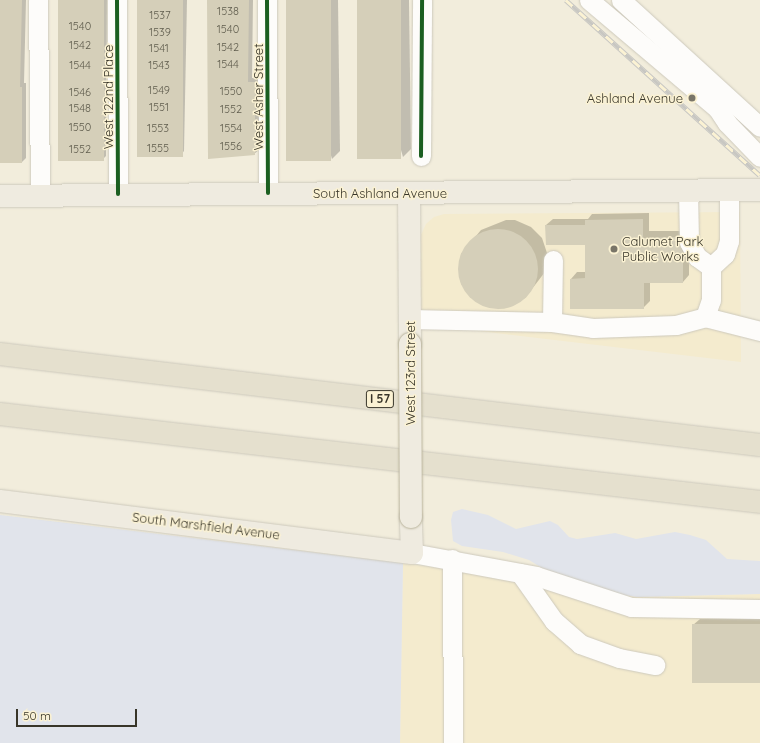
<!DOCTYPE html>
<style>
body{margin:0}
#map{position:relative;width:760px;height:743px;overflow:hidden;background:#f2eddc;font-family:Quicksand,sans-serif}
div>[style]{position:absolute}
.built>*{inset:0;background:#f4ebce}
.green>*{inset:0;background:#e1e4eb}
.shadow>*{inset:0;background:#0003}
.building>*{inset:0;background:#d5cfb9;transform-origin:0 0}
.round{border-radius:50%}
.roads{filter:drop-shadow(0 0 1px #cdc9bc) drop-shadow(0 0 1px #cdc9bc)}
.minor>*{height:19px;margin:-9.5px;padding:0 9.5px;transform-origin:9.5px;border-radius:9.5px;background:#fdfcfa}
.major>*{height:22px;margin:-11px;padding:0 11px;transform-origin:11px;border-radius:11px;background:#efebe0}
.highway>*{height:22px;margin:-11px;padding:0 11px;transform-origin:11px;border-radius:11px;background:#e5e0ce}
.rail>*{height:4.5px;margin-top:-2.25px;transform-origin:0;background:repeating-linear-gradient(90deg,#fbf2d3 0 9px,#c8c7c2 0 18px);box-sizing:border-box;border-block:1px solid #c8c7c2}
.bridges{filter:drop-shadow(0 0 1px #b8b29a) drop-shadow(0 0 1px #b8b29a)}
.major-bridge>*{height:22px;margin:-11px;padding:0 11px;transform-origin:11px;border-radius:11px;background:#efebe0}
.cycleway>*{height:4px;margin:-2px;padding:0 2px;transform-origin:2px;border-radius:2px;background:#1b5e20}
.dots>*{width:11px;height:11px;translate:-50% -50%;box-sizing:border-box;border:2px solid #fbf2d3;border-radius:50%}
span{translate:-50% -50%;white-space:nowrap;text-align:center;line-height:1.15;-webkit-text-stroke:3px #fbf2d3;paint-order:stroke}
.number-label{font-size:11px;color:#5f5c4d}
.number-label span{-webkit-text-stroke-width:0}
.shield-label span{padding:1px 3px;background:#fbf2d3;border:1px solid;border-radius:3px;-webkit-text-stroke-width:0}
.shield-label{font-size:12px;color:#383529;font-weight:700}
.street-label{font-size:13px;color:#383529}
.poi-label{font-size:13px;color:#383529}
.right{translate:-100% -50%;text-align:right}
.left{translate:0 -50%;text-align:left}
.scale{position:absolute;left:16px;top:709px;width:121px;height:18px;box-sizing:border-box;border:2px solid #383529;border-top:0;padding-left:5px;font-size:12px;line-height:14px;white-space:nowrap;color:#383529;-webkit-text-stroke:3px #fbf2d3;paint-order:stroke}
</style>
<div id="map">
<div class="built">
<div style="clip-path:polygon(740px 212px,741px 362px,420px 324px,419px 239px,426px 224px,434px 217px,444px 214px)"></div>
<div style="clip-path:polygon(403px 563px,637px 597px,760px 594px,760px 743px,400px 743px)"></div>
</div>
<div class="green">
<div style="clip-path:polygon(462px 509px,488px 515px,516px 529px,550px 521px,558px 525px,569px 537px,577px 539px,615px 533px,636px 539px,675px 532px,690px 535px,706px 540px,727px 559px,760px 561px,760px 594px,637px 597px,588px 590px,555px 576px,529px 560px,503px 552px,462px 546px,453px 541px,451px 520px,453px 512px)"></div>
<div style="clip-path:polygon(0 515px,403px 563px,400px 743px,0 743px)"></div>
</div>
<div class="shadow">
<div style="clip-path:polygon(0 0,26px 0,24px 83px,26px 83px,26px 158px,22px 162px,0 162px)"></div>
<div style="clip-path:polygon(59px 0,107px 0,106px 156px,102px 160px)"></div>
<div style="clip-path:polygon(138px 0,187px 0,184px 151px,180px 156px)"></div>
<div style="clip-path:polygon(209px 0,253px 0,252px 78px,259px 78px,259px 150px,254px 154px)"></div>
<div style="clip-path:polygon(287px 0,338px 0,340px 151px,332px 159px)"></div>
<div style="clip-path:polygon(358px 0,409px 0,411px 149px,403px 157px)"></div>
<div style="clip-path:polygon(649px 213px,649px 231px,684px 231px,689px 247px,689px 275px,683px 282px,650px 282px,650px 301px,643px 308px,571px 279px,577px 272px,586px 272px,586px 244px,546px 225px,553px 219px,588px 219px,592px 214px)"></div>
<div style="clip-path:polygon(506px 220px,515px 220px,531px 227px,542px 238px,547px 253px,545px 272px,525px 298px,507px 307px,487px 307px,472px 298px,461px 283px,459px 273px,461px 254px,481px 230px)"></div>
<div style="clip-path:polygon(760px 618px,760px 682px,693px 625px,700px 619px)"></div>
</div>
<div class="building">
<div style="clip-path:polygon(0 0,22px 0,20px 87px,22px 87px,22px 163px,0 163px)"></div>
<div style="left:58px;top:0;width:46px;height:161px"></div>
<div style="left:137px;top:0;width:46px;height:157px"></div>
<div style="clip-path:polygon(207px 0,249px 0,248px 82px,255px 82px,255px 155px,208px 159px)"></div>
<div style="left:286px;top:0;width:45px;height:161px"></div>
<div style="left:357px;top:0;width:44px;height:159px"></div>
<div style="clip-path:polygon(643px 219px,643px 238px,678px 237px,683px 254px,683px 283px,644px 283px,644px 309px,570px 309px,570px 279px,585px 278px,585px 245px,546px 245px,545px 225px,585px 225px,585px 220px)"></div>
<div class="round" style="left:458px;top:229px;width:80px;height:80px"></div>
<div style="left:760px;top:624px;width:59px;height:68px;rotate:90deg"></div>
</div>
<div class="roads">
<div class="minor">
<div style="left:38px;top:0;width:196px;rotate:89.4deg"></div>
<div style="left:117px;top:0;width:194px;rotate:89.7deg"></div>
<div style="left:267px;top:0;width:193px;rotate:89.7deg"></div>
<div style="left:589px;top:0;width:167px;rotate:40.2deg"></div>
<div style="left:717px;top:108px;width:18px;rotate:56deg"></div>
<div style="left:727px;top:123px;width:47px;rotate:45.9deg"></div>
<div style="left:621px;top:0;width:188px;rotate:42.4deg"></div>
<div style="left:421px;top:156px;width:156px;rotate:-89.6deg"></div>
<div style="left:711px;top:267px;width:19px;rotate:-43deg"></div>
<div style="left:725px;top:254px;width:14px;rotate:-73deg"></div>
<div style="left:729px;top:241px;width:51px;rotate:-90deg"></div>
<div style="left:705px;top:317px;width:57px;rotate:14.3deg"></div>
<div style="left:409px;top:319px;width:143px;rotate:1.2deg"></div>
<div style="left:552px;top:322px;width:41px;rotate:8.3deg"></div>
<div style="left:593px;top:328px;width:83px;rotate:-2.1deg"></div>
<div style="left:676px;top:325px;width:30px;rotate:-15deg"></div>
<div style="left:705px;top:317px;width:18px;rotate:-71deg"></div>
<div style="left:711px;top:300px;width:33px;rotate:-90deg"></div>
<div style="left:711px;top:267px;width:17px;rotate:-144deg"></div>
<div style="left:697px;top:257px;width:17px;rotate:-118deg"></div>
<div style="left:689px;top:242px;width:52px;rotate:-91.1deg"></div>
<div style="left:552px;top:322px;width:62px;rotate:-89.1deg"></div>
<div style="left:412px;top:553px;width:126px;rotate:10.5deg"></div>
<div style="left:536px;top:576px;width:100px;rotate:18.1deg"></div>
<div style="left:631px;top:607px;width:129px;rotate:0.9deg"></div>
<div style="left:452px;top:559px;width:184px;rotate:89.7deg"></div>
<div style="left:520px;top:573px;width:59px;rotate:54.7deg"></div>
<div style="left:554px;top:621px;width:35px;rotate:41deg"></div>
<div style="left:580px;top:644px;width:41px;rotate:19.7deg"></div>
<div style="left:619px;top:658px;width:37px;rotate:11deg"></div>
</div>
<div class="major">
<div style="left:409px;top:193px;width:151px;rotate:89.6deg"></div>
<div style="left:0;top:196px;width:760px;rotate:-0.45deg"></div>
<div style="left:0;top:501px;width:415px;rotate:7.2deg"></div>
<div style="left:412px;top:553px;width:36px;rotate:-92deg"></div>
</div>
<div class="highway">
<div style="left:0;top:354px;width:765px;rotate:6.83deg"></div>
<div style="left:0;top:414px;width:765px;rotate:6.6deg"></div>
</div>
</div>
<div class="rail">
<div style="left:566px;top:0;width:261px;rotate:42.1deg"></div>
</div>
<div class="bridges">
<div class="major-bridge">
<div style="left:410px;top:344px;width:173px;rotate:89.7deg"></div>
</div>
</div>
<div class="cycleway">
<div style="left:117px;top:0;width:194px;rotate:89.7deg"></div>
<div style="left:267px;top:0;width:193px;rotate:89.7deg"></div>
<div style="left:421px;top:156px;width:156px;rotate:-89.6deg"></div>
</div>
<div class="dots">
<div style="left:692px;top:98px;background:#797568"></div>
<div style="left:614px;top:249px;background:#797568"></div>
</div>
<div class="number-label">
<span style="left:228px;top:11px">1538</span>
<span style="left:160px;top:15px">1537</span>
<span style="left:80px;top:26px">1540</span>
<span style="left:228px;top:29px">1540</span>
<span style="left:160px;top:32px">1539</span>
<span style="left:80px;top:45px">1542</span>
<span style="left:228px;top:47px">1542</span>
<span style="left:159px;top:48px">1541</span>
<span style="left:228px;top:64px">1544</span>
<span style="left:80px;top:65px">1544</span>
<span style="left:159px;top:65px">1543</span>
<span style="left:159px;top:90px">1549</span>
<span style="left:231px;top:91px">1550</span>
<span style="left:80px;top:92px">1546</span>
<span style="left:159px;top:107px">1551</span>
<span style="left:80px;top:108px">1548</span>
<span style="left:231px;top:109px">1552</span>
<span style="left:80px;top:127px">1550</span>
<span style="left:158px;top:128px">1553</span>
<span style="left:231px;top:128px">1554</span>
<span style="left:231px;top:146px">1556</span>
<span style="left:158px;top:148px">1555</span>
<span style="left:80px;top:149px">1552</span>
</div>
<div class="shield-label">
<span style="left:380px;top:399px">I 57</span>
</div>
<div class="street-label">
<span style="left:108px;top:97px;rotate:-90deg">West 122nd Place</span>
<span style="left:258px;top:97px;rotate:-90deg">West Asher Street</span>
<span style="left:380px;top:193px">South Ashland Avenue</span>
<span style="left:410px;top:373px;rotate:-90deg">West 123rd Street</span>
<span style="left:206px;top:526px;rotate:7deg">South Marshfield Avenue</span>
</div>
<div class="poi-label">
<span class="right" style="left:683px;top:98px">Ashland Avenue</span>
<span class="left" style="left:622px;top:249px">Calumet Park<br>Public Works</span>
</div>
<div class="scale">50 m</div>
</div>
